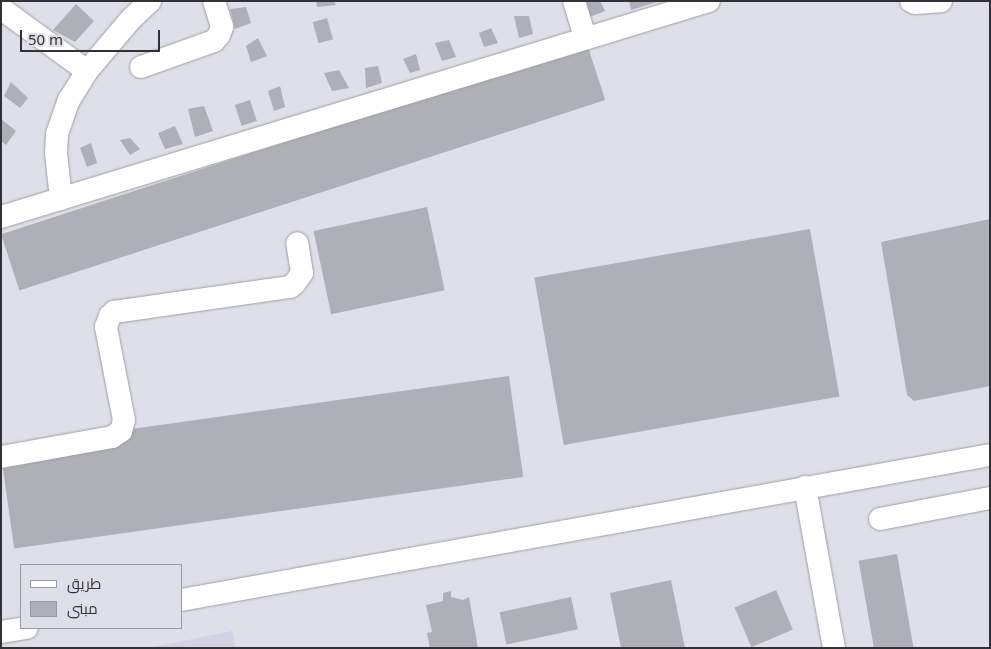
<!DOCTYPE html>
<meta charset="utf-8">
<style>
body{margin:0}
#map{position:relative;width:991px;height:649px;overflow:hidden;background:#dfdfe9;font-family:"Noto Sans",Cairo,sans-serif}
div>[style]{position:absolute}
.built>*{inset:0;background:#d2d2e4}
.building>*{inset:0;background:#afafb8;transform-origin:0 0}
.roads{filter:drop-shadow(0 0 1px #9d9da6) drop-shadow(0 0 1px #9d9da6)}
.minor>*{height:22px;margin:-11px;padding:0 11px;transform-origin:11px;border-radius:11px;background:#fff}
span{translate:-50% -50%;white-space:nowrap;text-align:center;line-height:1.15;-webkit-text-stroke:4px #dfdfe9;paint-order:stroke}
.frame{position:absolute;inset:0;border:2px solid #323236;pointer-events:none}
.legend{position:absolute;left:20px;top:564px;width:162px;height:65px;box-sizing:border-box;background:#dfdfe9;border:1px solid #9a9aa1;margin:0;padding:6px 9px;list-style:none;font-size:15px;color:#323236}
.legend li{display:flex;align-items:center;gap:10px;height:25px}
.legend b{width:25px;border:1px solid #9a9aa1}
.scale{position:absolute;left:20px;top:30px;width:140px;height:22px;box-sizing:border-box;border:2px solid #323236;border-top:0;padding-left:6px;font-size:15px;line-height:18px;white-space:nowrap;color:#323236;-webkit-text-stroke:4px #dfdfe9;paint-order:stroke}
</style>
<div id="map">
<div class="built">
<div style="clip-path:polygon(232px 631px,235px 648px,148px 648px)"></div>
</div>
<div class="building">
<div style="clip-path:polygon(316px 1px,334px 1px,336px 5px,317px 7px)"></div>
<div style="clip-path:polygon(583px 1px,600px 1px,605px 11px,587px 18px)"></div>
<div style="clip-path:polygon(629px 1px,657px 1px,657px 2px,631px 10px)"></div>
<div style="clip-path:polygon(76px 4px,94px 21px,75px 42px,53px 30px)"></div>
<div style="clip-path:polygon(246px 7px,251px 23px,235px 29px,230px 9px)"></div>
<div style="clip-path:polygon(514px 16px,529px 16px,533px 34px,519px 38px)"></div>
<div style="left:327px;top:18px;width:22px;height:15px;rotate:74deg"></div>
<div style="clip-path:polygon(491px 28px,498px 43px,484px 47px,479px 33px)"></div>
<div style="clip-path:polygon(258px 38px,267px 56px,251px 62px,246px 46px)"></div>
<div style="clip-path:polygon(449px 40px,456px 57px,442px 61px,435px 43px)"></div>
<div style="left:587px;top:44px;width:59px;height:616px;rotate:72deg"></div>
<div style="clip-path:polygon(416px 54px,420px 70px,410px 73px,403px 59px)"></div>
<div style="clip-path:polygon(378px 66px,382px 83px,366px 88px,365px 68px)"></div>
<div style="clip-path:polygon(339px 70px,349px 88px,332px 91px,324px 73px)"></div>
<div style="clip-path:polygon(11px 82px,28px 98px,20px 108px,4px 96px)"></div>
<div style="clip-path:polygon(280px 86px,285px 107px,274px 111px,268px 91px)"></div>
<div style="left:250px;top:100px;width:22px;height:16px;rotate:72deg"></div>
<div style="clip-path:polygon(204px 106px,213px 131px,195px 137px,188px 109px)"></div>
<div style="clip-path:polygon(1px 119px,16px 131px,6px 145px,1px 141px)"></div>
<div style="clip-path:polygon(175px 126px,183px 144px,165px 149px,158px 133px)"></div>
<div style="clip-path:polygon(130px 138px,140px 149px,130px 155px,120px 140px)"></div>
<div style="clip-path:polygon(91px 143px,97px 163px,87px 167px,80px 148px)"></div>
<div style="left:427px;top:207px;width:85px;height:116px;rotate:78deg"></div>
<div style="clip-path:polygon(990px 219px,990px 386px,914px 401px,907px 395px,881px 242px)"></div>
<div style="left:810px;top:229px;width:170px;height:280px;rotate:80deg"></div>
<div style="left:509px;top:376px;width:102px;height:514px;rotate:82deg"></div>
<div style="left:897px;top:554px;width:95px;height:39px;rotate:80deg"></div>
<div style="clip-path:polygon(671px 580px,685px 648px,621px 648px,610px 593px)"></div>
<div style="left:776px;top:590px;width:43px;height:45px;rotate:67deg"></div>
<div style="clip-path:polygon(451px 591px,451px 597px,463px 600px,469px 597px,478px 648px,430px 648px,427px 633px,432px 632px,426px 605px,443px 601px,443px 593px)"></div>
<div style="left:571px;top:597px;width:33px;height:73px;rotate:78deg"></div>
</div>
<div class="roads">
<div class="minor">
<div style="left:574px;top:1px;width:39px;rotate:73deg"></div>
<div style="left:911px;top:1px;width:4px;rotate:27deg"></div>
<div style="left:915px;top:3px;width:26px;rotate:-4deg"></div>
<div style="left:3px;top:10px;width:104px;rotate:36deg"></div>
<div style="left:141px;top:67px;width:77px;rotate:-19.6deg"></div>
<div style="left:214px;top:41px;width:8px;rotate:-50deg"></div>
<div style="left:219px;top:35px;width:9px;rotate:-69deg"></div>
<div style="left:222px;top:27px;width:27px;rotate:-107deg"></div>
<div style="left:61px;top:199px;width:46px;rotate:-96.2deg"></div>
<div style="left:56px;top:153px;width:19px;rotate:-87deg"></div>
<div style="left:57px;top:134px;width:36px;rotate:-71deg"></div>
<div style="left:69px;top:100px;width:34px;rotate:-58deg"></div>
<div style="left:87px;top:71px;width:68px;rotate:-49.8deg"></div>
<div style="left:131px;top:19px;width:26px;rotate:-43deg"></div>
<div style="left:1px;top:217px;width:740px;rotate:-16.97deg"></div>
<div style="left:1px;top:457px;width:113px;rotate:-10.2deg"></div>
<div style="left:112px;top:437px;width:11px;rotate:-34deg"></div>
<div style="left:121px;top:431px;width:11px;rotate:-75deg"></div>
<div style="left:124px;top:420px;width:95px;rotate:-101deg"></div>
<div style="left:106px;top:327px;width:12px;rotate:-70deg"></div>
<div style="left:110px;top:316px;width:6px;rotate:-45deg"></div>
<div style="left:114px;top:312px;width:178px;rotate:-8.1deg"></div>
<div style="left:290px;top:287px;width:6px;rotate:-39deg"></div>
<div style="left:295px;top:283px;width:12px;rotate:-55deg"></div>
<div style="left:302px;top:273px;width:30px;rotate:-99deg"></div>
<div style="left:805px;top:487px;width:164px;rotate:79.8deg"></div>
<div style="left:880px;top:519px;width:112px;rotate:-10.8deg"></div>
<div style="left:181px;top:600px;width:822px;rotate:-10.16deg"></div>
<div style="left:1px;top:632px;width:26px;rotate:-9deg"></div>
</div>
</div>
<div class="frame"></div>
<ul class="legend">
<li><b style="height:6px;background:#fff"></b>طريق</li>
<li><b style="height:14px;background:#afafb8"></b>مبنى</li>
</ul>
<div class="scale">50 m</div>
</div>
